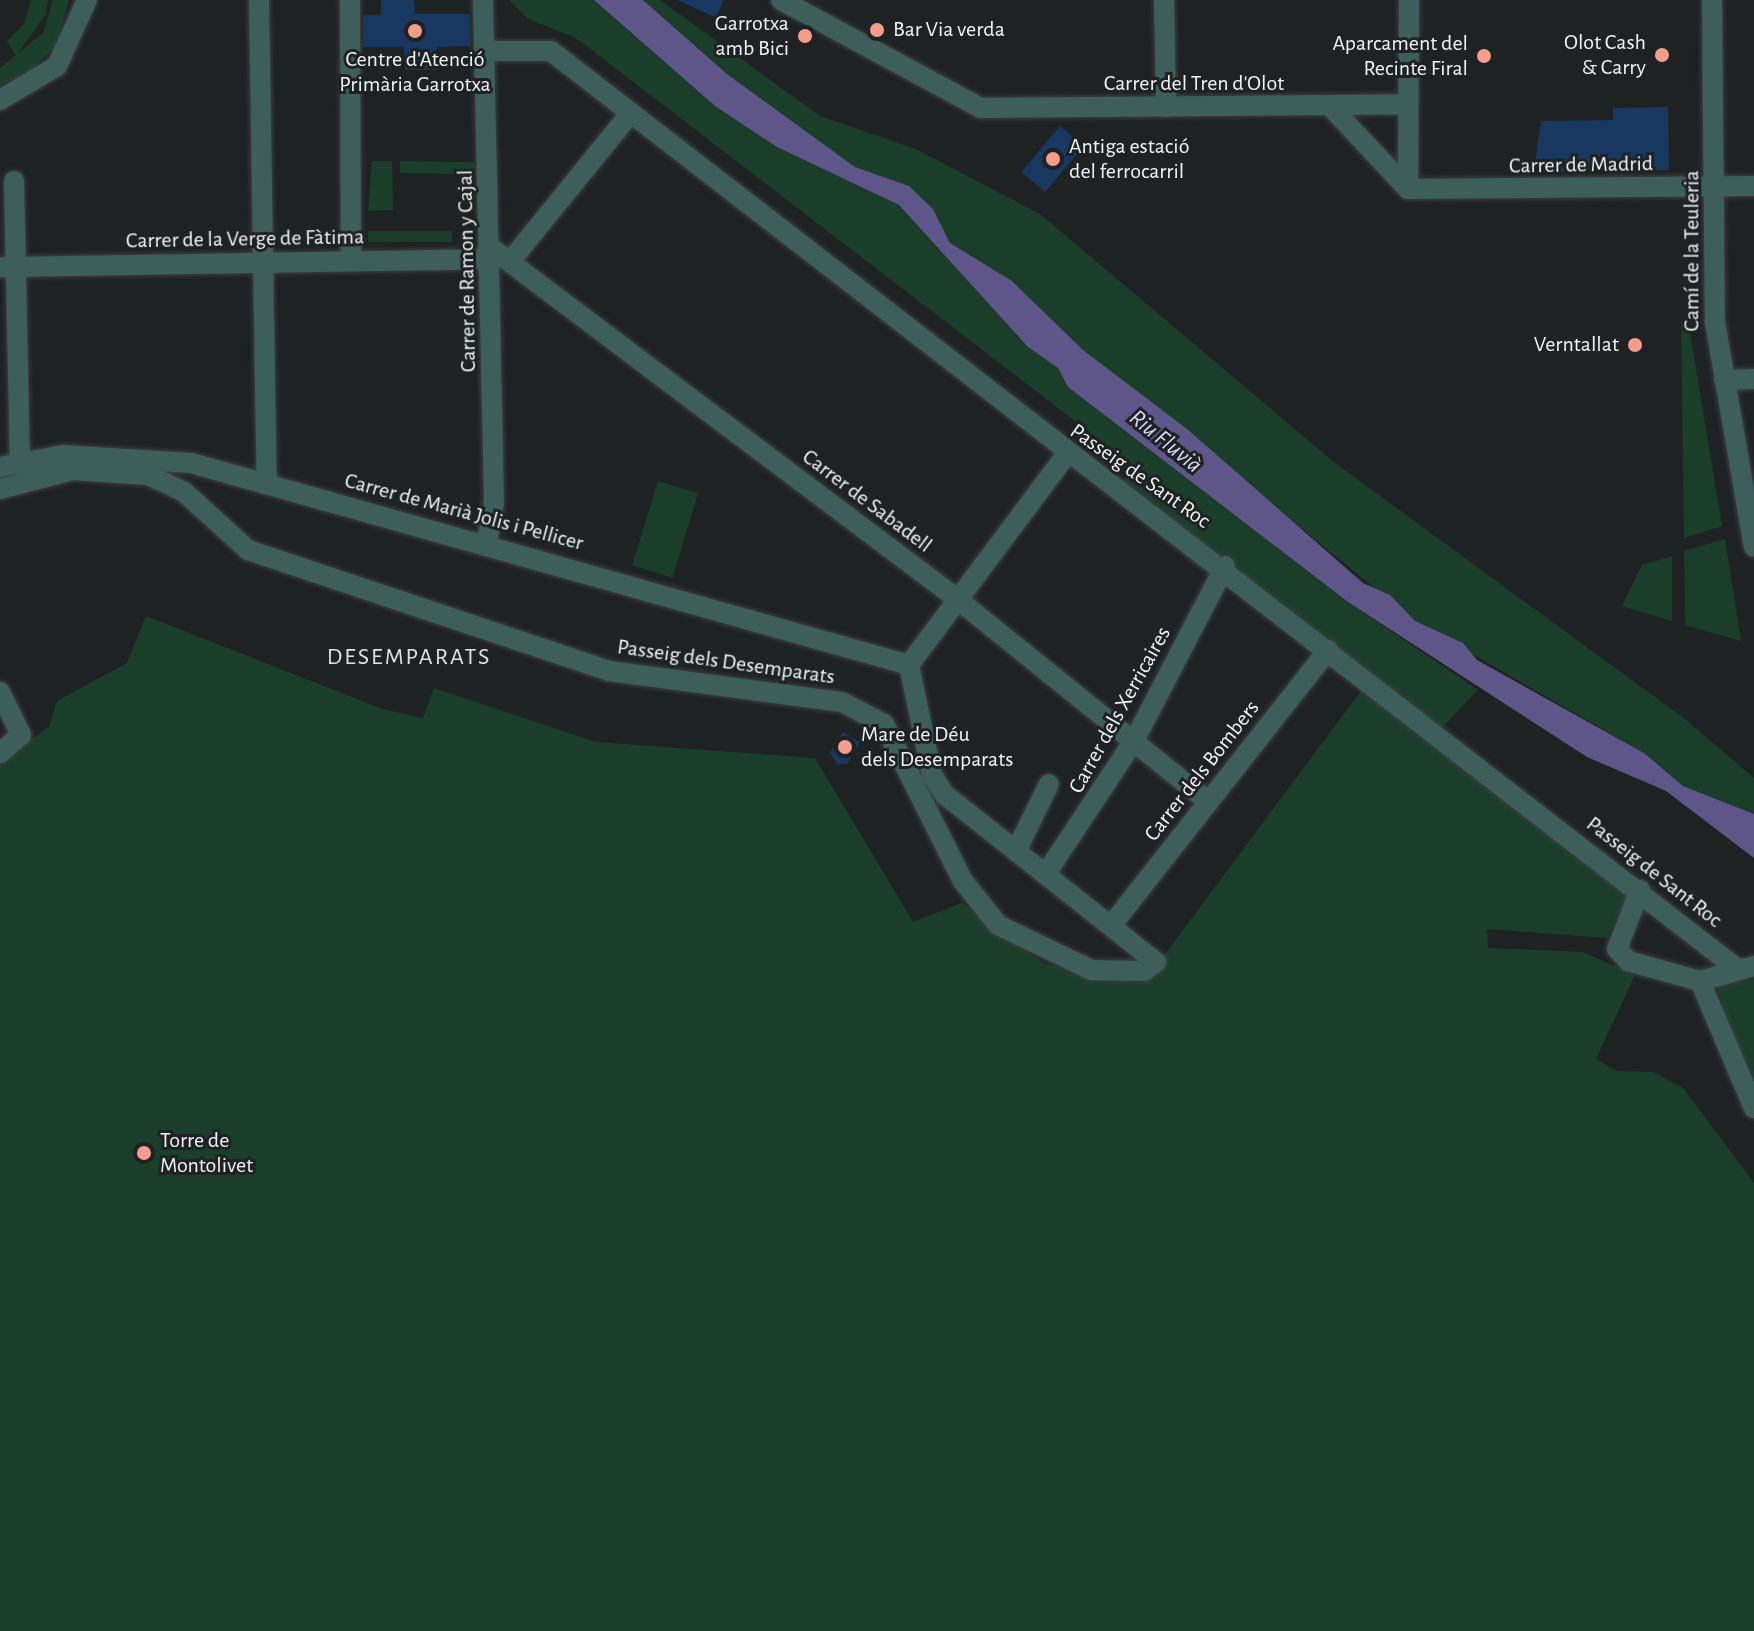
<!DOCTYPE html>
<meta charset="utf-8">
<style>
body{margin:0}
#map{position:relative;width:1754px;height:1631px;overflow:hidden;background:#1f2223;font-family:"Alegreya Sans",sans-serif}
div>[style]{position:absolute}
.green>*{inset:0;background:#1b3e2b;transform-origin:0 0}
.water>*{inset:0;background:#5e5589}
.building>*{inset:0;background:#183761;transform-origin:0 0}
.roads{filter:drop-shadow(0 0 2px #3c3f40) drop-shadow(0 0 2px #3c3f40)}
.street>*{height:20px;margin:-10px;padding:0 10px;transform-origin:10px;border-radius:10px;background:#3e5e5b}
.dots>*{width:22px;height:22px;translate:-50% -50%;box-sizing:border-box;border:4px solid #1f2223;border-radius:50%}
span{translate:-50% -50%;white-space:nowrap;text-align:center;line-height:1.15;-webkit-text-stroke:6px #1f2223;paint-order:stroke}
.poi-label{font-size:22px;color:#f0f2f3}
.right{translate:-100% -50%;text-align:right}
.left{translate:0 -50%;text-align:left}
.street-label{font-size:22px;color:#f0f2f3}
.water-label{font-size:24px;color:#dcd8f9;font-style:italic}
.neighbourhood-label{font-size:24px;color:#dde1e3;letter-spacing:2px}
</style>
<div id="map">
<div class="green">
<div style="clip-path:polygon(31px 0,48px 0,46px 14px,16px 56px,7px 41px,24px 24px)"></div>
<div style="clip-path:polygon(53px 0,69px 0,56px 45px,31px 71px,0 86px,0 68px,43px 33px)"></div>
<div style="clip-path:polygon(509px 0,594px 0,715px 106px,777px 147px,899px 205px,1028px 347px,1058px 368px,1068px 387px,1348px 602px,1478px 690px,1435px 735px,1629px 897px,1607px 938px,1487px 929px,1488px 948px,1583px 952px,1635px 975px,1596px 1059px,1616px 1071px,1654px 1072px,1684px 1089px,1754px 1183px,1754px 1631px,0 1631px,0 761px,49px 727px,57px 701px,127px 663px,146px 616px,382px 709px,423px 718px,434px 688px,596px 742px,815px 758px,913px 922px,962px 903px,1045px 964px,1145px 981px,1361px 691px,1427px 743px,1434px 736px,1119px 486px,1135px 467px,576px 38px,528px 19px)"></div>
<div style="clip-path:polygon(643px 0,660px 0,820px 116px,916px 149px,1040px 214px,1335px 463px,1685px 719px,1754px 778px,1754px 814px,1683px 786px,1644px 753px,1415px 621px,1083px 350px,1012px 281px,950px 243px,933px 209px,909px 186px,855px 167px,727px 74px)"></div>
<div style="clip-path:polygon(372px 161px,392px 161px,393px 210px,368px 211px)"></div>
<div style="left:400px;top:161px;width:75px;height:12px;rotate:1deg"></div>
<div style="left:452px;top:231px;width:11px;height:84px;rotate:90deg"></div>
<div style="clip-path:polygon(1688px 320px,1722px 526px,1684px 538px,1681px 321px)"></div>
<div style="left:658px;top:481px;width:42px;height:88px;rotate:17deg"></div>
<div style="clip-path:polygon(1725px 539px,1741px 641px,1685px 625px,1684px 551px)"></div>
<div style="clip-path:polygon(1672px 556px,1672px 621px,1622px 606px,1642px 565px)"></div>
<div style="clip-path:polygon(1754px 980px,1754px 1091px,1740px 1071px,1717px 985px)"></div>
</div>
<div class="water">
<div style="clip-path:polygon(594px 0,643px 0,727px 74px,855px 167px,909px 186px,933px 209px,950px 243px,1012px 281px,1083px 350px,1187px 429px,1363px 583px,1390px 595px,1415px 621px,1463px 643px,1477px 660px,1644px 753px,1683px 786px,1754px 814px,1754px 858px,1666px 791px,1587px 757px,1348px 602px,1068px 387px,1058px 368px,1028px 347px,899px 205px,777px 147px,715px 106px)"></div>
</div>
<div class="building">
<div style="clip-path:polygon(381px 0,414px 0,415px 14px,470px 14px,471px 46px,437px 47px,438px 70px,405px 70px,404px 47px,363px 47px,363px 15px,381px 15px)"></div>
<div style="clip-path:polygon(677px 0,723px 0,717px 18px)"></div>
<div style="clip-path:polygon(1668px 107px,1669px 170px,1534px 172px,1541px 121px,1613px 120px,1613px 108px)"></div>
<div style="left:1060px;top:126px;width:31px;height:60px;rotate:40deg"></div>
<div style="clip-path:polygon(843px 732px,860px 742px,847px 764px,837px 764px,830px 753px)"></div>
</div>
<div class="roads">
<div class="street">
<div style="left:259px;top:0;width:483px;rotate:89.1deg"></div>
<div style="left:350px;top:0;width:261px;rotate:89.8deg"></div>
<div style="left:483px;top:0;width:502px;rotate:88.74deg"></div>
<div style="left:494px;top:502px;width:41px;rotate:99.9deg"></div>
<div style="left:781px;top:0;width:227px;rotate:28.4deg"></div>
<div style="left:981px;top:108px;width:427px;rotate:-0.5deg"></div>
<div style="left:1164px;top:0;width:107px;rotate:88.9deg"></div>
<div style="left:1712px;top:0;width:322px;rotate:89.5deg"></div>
<div style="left:1715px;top:322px;width:228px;rotate:80.2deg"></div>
<div style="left:488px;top:51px;width:63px"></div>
<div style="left:551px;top:51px;width:1498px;rotate:37.73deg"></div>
<div style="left:0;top:100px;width:66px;rotate:-30.8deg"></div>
<div style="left:57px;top:66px;width:72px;rotate:-65.6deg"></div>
<div style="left:1330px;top:106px;width:114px;rotate:46.8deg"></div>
<div style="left:14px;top:181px;width:281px;rotate:88.8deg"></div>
<div style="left:1408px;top:189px;width:346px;rotate:-0.5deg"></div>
<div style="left:1408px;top:189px;width:189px;rotate:-89.7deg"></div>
<div style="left:491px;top:248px;width:582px;rotate:36.97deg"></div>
<div style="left:956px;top:598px;width:324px;rotate:38.9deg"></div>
<div style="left:512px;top:259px;width:187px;rotate:-50.9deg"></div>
<div style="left:0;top:267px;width:492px;rotate:-0.9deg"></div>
<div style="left:1724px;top:380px;width:30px;rotate:-2deg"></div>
<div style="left:0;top:467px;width:64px;rotate:-10.8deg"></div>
<div style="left:63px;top:455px;width:128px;rotate:3.6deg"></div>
<div style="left:191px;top:463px;width:746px;rotate:15.71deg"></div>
<div style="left:0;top:489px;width:75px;rotate:-14.6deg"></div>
<div style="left:73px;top:470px;width:75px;rotate:3.8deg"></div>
<div style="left:148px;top:475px;width:38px;rotate:25deg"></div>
<div style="left:183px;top:491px;width:88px;rotate:42.2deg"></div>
<div style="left:248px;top:550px;width:381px;rotate:18.5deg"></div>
<div style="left:609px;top:671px;width:235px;rotate:7.6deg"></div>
<div style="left:842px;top:702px;width:47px;rotate:27.6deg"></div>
<div style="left:884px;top:724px;width:176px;rotate:63.3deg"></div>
<div style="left:963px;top:881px;width:56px;rotate:51.5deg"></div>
<div style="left:998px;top:925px;width:103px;rotate:25.8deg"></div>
<div style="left:1091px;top:970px;width:53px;rotate:1.1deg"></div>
<div style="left:1144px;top:971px;width:15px;rotate:-37deg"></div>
<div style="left:1156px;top:962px;width:270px;rotate:-141.6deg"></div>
<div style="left:944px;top:794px;width:22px;rotate:-122deg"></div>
<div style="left:932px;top:775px;width:112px;rotate:-101.8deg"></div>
<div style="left:909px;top:665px;width:264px;rotate:-53.2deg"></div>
<div style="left:0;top:692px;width:48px;rotate:64deg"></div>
<div style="left:21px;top:735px;width:28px;rotate:139deg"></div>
<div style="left:1017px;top:849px;width:72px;rotate:-63.8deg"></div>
<div style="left:1047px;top:872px;width:159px;rotate:-56.5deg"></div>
<div style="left:1135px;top:739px;width:195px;rotate:-62.5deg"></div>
<div style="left:1640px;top:890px;width:63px;rotate:111.3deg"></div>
<div style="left:1617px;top:949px;width:16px;rotate:47deg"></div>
<div style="left:1628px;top:961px;width:75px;rotate:15.5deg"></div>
<div style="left:1700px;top:981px;width:56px;rotate:-15.5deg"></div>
<div style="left:1114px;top:922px;width:346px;rotate:-51.8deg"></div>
<div style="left:1700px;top:981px;width:138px;rotate:67deg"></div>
</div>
</div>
<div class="dots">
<div style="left:877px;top:30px;background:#f49d8d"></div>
<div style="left:415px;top:31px;background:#f49d8d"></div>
<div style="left:805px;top:36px;background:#f49d8d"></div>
<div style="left:1662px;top:55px;background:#f49d8d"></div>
<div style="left:1484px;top:56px;background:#f49d8d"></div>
<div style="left:1053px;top:159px;background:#f49d8d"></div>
<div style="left:1635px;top:345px;background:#f49d8d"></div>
<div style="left:845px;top:747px;background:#f49d8d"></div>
<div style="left:144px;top:1153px;background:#f49d8d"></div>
</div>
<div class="poi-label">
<span class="right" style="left:789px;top:36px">Garrotxa<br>amb Bici</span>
<span class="left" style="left:893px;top:30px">Bar Via verda</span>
<span class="right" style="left:1646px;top:55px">Olot Cash<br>&amp; Carry</span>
<span class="right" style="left:1468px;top:56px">Aparcament del<br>Recinte Firal</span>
<span style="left:415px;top:72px">Centre d'Atenció<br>Primària Garrotxa</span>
<span class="left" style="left:1069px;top:159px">Antiga estació<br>del ferrocarril</span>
<span class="right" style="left:1619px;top:345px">Verntallat</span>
<span class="left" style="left:861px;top:747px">Mare de Déu<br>dels Desemparats</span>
<span class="left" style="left:160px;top:1153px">Torre de<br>Montolivet</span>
</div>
<div class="street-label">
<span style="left:1194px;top:84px">Carrer del Tren d'Olot</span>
<span style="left:1581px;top:165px;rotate:-1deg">Carrer de Madrid</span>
<span style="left:245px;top:239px;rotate:-1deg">Carrer de la Verge de Fàtima</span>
<span style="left:1692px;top:251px;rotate:-90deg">Camí de la Teuleria</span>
<span style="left:467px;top:271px;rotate:-91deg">Carrer de Ramon y Cajal</span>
<span style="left:1140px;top:476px;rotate:35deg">Passeig de Sant Roc</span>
<span style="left:867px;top:501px;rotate:37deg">Carrer de Sabadell</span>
<span style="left:464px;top:512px;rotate:15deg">Carrer de Marià Jolis i Pellicer</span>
<span style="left:726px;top:662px;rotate:8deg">Passeig dels Desemparats</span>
<span style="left:1120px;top:710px;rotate:-61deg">Carrer dels Xerricaires</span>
<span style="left:1202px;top:771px;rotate:-52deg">Carrer dels Bombers</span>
<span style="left:1654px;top:872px;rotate:38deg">Passeig de Sant Roc</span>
</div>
<div class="water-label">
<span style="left:1165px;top:442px;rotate:39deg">Riu Fluvià</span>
</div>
<div class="neighbourhood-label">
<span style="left:409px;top:658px">DESEMPARATS</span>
</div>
</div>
